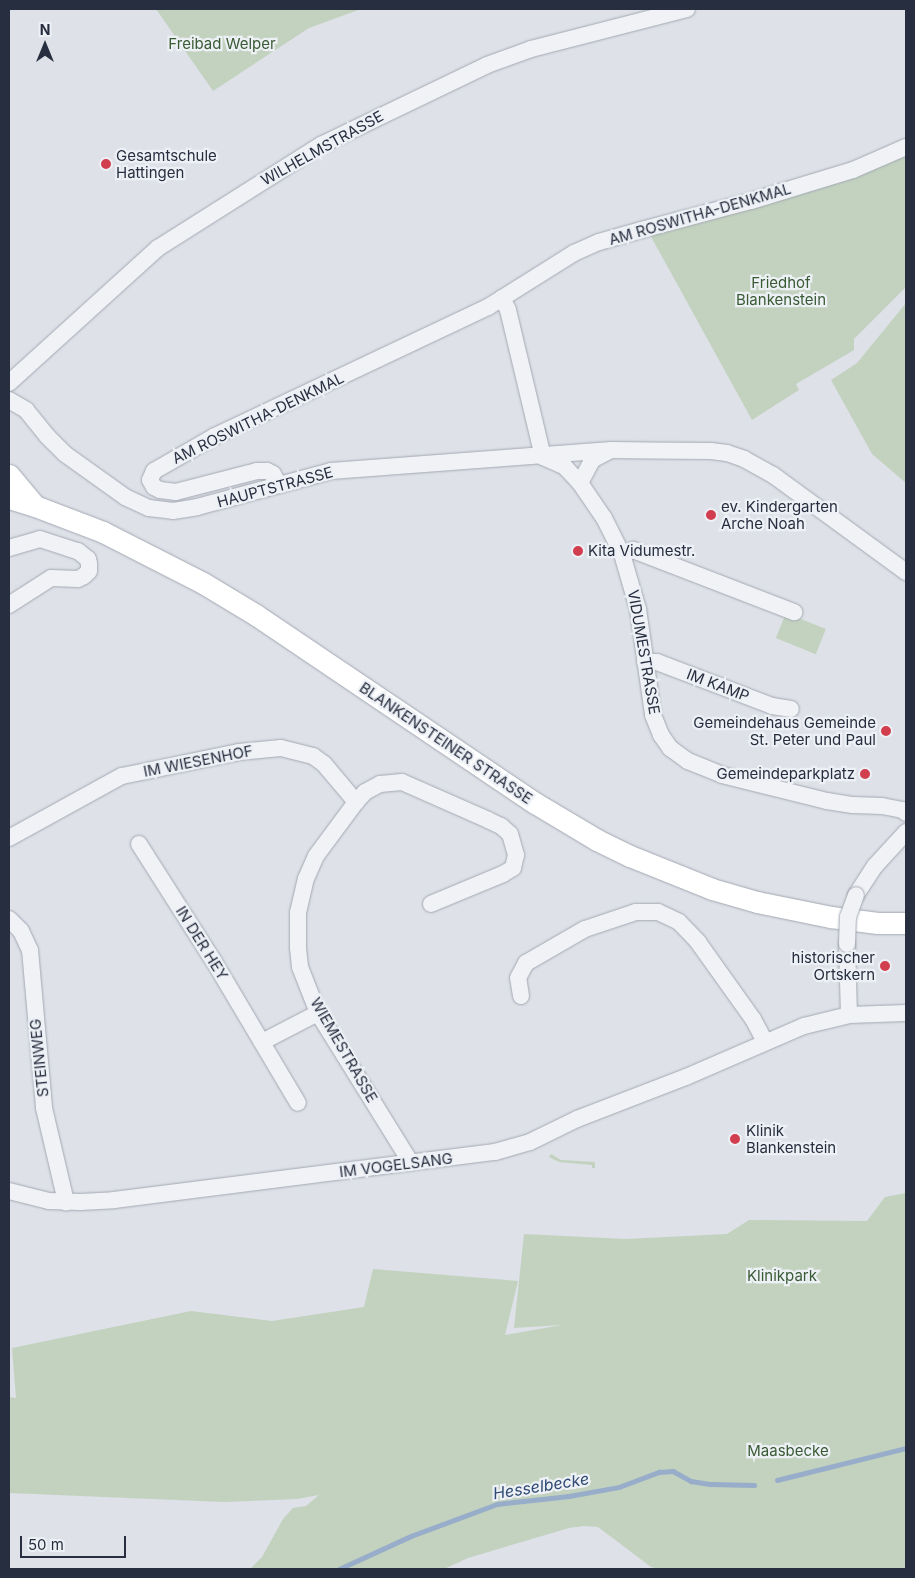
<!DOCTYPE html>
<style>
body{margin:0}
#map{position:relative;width:915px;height:1578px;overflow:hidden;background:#dee1e8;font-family:Inter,sans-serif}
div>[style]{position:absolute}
.green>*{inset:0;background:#c2d2bf;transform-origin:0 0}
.stream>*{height:4.5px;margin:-2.25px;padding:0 2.25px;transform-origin:2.25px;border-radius:2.25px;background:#97adc9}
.roads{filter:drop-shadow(0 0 1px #a3a8b2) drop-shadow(0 0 1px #a3a8b2)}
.minor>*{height:16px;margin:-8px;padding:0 8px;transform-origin:8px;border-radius:8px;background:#f0f2f6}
.major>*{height:21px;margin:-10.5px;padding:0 10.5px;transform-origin:10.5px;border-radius:10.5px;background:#fff}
.bridges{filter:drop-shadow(0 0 1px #a3a8b2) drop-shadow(0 0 1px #a3a8b2)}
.minor-bridge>*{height:16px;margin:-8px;padding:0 8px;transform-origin:8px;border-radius:8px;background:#f0f2f6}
.dots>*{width:14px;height:14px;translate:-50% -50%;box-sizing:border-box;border:2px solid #edf0f5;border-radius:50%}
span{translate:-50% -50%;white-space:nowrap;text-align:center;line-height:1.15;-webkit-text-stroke:4.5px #edf0f5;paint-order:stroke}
.park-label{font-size:15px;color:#395b34}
.street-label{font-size:15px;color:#272e3f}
.poi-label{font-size:15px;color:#272e3f}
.left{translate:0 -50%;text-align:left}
.right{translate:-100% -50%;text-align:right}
.water-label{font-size:16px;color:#304b74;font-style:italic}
.frame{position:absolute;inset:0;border:10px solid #272e3f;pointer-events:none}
.north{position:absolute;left:20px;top:20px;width:50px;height:50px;-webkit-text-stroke:4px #edf0f5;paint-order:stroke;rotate:0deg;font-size:14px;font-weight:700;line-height:20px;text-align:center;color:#272e3f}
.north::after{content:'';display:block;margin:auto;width:18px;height:22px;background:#272e3f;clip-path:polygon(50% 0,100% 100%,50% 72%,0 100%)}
.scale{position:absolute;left:20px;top:1536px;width:106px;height:22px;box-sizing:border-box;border:2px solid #272e3f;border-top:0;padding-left:6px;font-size:15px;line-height:18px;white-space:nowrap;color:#272e3f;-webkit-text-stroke:4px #edf0f5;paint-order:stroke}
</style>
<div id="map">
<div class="green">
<div style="clip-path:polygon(156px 9px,361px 9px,309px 28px,213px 91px)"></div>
<div style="clip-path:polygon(906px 149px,906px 287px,854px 339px,854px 350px,796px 384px,799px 390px,752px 420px,649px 233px)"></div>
<div style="clip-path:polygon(906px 303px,906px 483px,872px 454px,831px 380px,857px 363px)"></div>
<div style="left:786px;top:613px;width:43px;height:27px;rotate:22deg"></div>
<div style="clip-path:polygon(551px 1154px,561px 1160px,595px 1162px,595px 1168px,592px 1168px,592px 1165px,559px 1162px,549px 1157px)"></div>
<div style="clip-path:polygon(906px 1193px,906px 1569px,660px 1569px,651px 1567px,598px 1527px,584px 1526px,569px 1528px,468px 1558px,444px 1569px,250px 1569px,262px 1557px,283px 1519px,293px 1508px,306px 1506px,319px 1495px,297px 1499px,224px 1502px,9px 1493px,9px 1397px,16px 1398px,12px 1348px,191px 1311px,272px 1321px,364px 1307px,373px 1269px,518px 1281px,505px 1335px,562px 1325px,514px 1328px,524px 1234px,626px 1239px,727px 1234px,749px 1220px,867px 1221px,885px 1197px)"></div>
</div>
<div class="stream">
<div style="left:777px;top:1480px;width:133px;rotate:-13.9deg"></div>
<div style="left:339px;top:1569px;width:79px;rotate:-24.6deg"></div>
<div style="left:411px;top:1536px;width:92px;rotate:-20.4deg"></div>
<div style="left:497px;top:1504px;width:72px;rotate:-6.3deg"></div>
<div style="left:569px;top:1496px;width:51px;rotate:-10.2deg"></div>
<div style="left:619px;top:1487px;width:43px;rotate:-20.6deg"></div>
<div style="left:659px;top:1472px;width:14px;rotate:-4deg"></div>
<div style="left:673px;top:1471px;width:21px;rotate:29deg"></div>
<div style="left:691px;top:1481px;width:20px;rotate:9deg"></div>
<div style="left:711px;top:1484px;width:43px;rotate:1.3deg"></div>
</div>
<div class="roads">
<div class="minor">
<div style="left:502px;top:298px;width:13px;rotate:63deg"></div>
<div style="left:508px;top:310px;width:151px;rotate:76.6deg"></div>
<div style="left:9px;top:383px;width:201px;rotate:-42.2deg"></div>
<div style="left:158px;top:248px;width:193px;rotate:-32.3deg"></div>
<div style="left:321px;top:145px;width:184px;rotate:-25.7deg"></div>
<div style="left:487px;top:65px;width:47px;rotate:-20deg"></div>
<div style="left:531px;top:49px;width:161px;rotate:-14.4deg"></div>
<div style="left:9px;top:400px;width:20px;rotate:30deg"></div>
<div style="left:26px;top:410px;width:33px;rotate:51deg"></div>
<div style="left:47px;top:436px;width:25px;rotate:45deg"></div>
<div style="left:65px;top:454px;width:74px;rotate:35.6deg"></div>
<div style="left:125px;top:497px;width:26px;rotate:25deg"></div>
<div style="left:149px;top:508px;width:24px;rotate:7deg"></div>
<div style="left:173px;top:511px;width:24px;rotate:-9deg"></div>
<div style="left:197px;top:507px;width:139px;rotate:-15deg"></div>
<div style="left:331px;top:471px;width:281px;rotate:-4.3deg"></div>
<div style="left:611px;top:450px;width:100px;rotate:0.6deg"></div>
<div style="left:711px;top:451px;width:16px;rotate:7deg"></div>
<div style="left:727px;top:453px;width:18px;rotate:19deg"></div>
<div style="left:744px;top:459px;width:33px;rotate:29deg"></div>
<div style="left:773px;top:475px;width:165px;rotate:36.1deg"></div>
<div style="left:543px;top:457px;width:24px;rotate:24deg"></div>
<div style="left:565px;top:467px;width:22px;rotate:47deg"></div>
<div style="left:580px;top:483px;width:42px;rotate:55.6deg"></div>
<div style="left:604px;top:518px;width:40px;rotate:63.4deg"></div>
<div style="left:622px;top:554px;width:57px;rotate:73.8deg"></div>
<div style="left:638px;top:609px;width:107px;rotate:81.9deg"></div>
<div style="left:653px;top:715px;width:22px;rotate:68deg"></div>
<div style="left:661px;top:735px;width:16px;rotate:55deg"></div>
<div style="left:670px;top:748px;width:22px;rotate:36deg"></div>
<div style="left:688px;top:761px;width:37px;rotate:22deg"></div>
<div style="left:722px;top:775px;width:108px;rotate:13.9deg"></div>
<div style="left:827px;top:801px;width:26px;rotate:9deg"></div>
<div style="left:853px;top:805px;width:29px;rotate:2deg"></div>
<div style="left:882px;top:806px;width:21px;rotate:11deg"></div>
<div style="left:903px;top:810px;width:4px;rotate:45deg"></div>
<div style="left:580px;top:483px;width:26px;rotate:-62deg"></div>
<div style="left:592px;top:460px;width:19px;rotate:-28deg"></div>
<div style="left:279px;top:485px;width:13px;rotate:-119deg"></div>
<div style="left:273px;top:474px;width:7px;rotate:-153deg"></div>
<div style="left:267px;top:471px;width:10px;rotate:180deg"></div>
<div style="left:257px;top:471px;width:84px;rotate:165.5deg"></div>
<div style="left:176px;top:492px;width:16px;rotate:-173deg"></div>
<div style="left:160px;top:490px;width:7px;rotate:-153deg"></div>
<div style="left:154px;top:487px;width:8px;rotate:-120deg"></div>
<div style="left:150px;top:480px;width:10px;rotate:-66deg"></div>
<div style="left:154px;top:471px;width:70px;rotate:-29.8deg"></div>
<div style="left:215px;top:436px;width:302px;rotate:-25.3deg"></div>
<div style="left:488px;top:307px;width:102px;rotate:-32.1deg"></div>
<div style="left:574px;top:253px;width:27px;rotate:-24deg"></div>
<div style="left:599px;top:242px;width:44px;rotate:-15.9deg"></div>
<div style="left:641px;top:230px;width:114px;rotate:-14.8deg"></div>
<div style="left:751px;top:201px;width:107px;rotate:-16.9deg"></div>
<div style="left:853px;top:170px;width:58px;rotate:-23.5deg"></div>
<div style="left:9px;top:548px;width:32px;rotate:-16deg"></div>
<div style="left:40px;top:539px;width:40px;rotate:18deg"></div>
<div style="left:78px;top:551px;width:13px;rotate:39deg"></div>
<div style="left:88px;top:559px;width:5px;rotate:79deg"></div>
<div style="left:89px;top:564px;width:7px;rotate:90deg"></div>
<div style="left:89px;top:571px;width:7px;rotate:135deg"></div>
<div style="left:84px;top:576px;width:7px;rotate:153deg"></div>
<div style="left:78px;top:579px;width:27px;rotate:-178deg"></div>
<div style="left:51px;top:578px;width:50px;rotate:147.3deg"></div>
<div style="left:622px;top:554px;width:12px;rotate:-20deg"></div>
<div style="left:633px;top:550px;width:173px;rotate:21.1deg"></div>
<div style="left:645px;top:662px;width:12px"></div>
<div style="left:657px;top:662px;width:123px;rotate:20.9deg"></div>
<div style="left:772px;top:706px;width:19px;rotate:9deg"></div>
<div style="left:356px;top:802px;width:13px;rotate:-48deg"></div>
<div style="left:365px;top:792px;width:17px;rotate:-28deg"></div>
<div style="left:380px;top:784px;width:22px;rotate:-5deg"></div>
<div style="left:402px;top:782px;width:94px;rotate:23.8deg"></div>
<div style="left:488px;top:820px;width:14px;rotate:25deg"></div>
<div style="left:501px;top:826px;width:12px;rotate:42deg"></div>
<div style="left:510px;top:834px;width:22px;rotate:74deg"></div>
<div style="left:516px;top:855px;width:13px;rotate:103deg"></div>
<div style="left:513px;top:868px;width:12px;rotate:149deg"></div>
<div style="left:503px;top:874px;width:78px;rotate:157.4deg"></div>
<div style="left:9px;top:838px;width:129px;rotate:-28.8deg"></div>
<div style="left:122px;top:776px;width:119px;rotate:-11.6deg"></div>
<div style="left:239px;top:752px;width:42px;rotate:-5.4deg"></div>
<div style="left:281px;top:748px;width:33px;rotate:14deg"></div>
<div style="left:313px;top:756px;width:14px;rotate:36deg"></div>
<div style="left:324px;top:764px;width:50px;rotate:49.9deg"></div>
<div style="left:356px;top:802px;width:67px;rotate:126.5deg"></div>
<div style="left:316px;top:856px;width:24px;rotate:114deg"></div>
<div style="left:306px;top:878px;width:35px;rotate:103deg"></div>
<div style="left:298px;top:912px;width:36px;rotate:90deg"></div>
<div style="left:298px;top:948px;width:19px;rotate:84deg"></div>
<div style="left:300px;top:967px;width:49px;rotate:68.6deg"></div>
<div style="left:318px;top:1013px;width:176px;rotate:58.2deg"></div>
<div style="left:139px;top:844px;width:138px;rotate:57.5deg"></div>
<div style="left:213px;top:960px;width:166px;rotate:59.3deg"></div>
<div style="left:856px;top:895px;width:35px;rotate:-57deg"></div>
<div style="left:875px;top:866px;width:46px;rotate:-47.6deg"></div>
<div style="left:9px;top:919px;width:17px;rotate:45deg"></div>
<div style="left:21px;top:931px;width:21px;rotate:65deg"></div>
<div style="left:30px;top:950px;width:159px;rotate:84.9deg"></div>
<div style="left:44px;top:1108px;width:97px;rotate:76.8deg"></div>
<div style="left:847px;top:944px;width:71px;rotate:88.4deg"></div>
<div style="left:521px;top:996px;width:18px;rotate:-99deg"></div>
<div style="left:518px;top:978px;width:17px;rotate:-62deg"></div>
<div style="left:526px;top:963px;width:68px;rotate:-30deg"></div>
<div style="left:585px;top:929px;width:54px;rotate:-18.4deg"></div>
<div style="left:636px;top:912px;width:22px"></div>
<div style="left:658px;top:912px;width:23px;rotate:25deg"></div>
<div style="left:679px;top:922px;width:28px;rotate:46deg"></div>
<div style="left:698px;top:942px;width:95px;rotate:54.5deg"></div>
<div style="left:753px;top:1019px;width:26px;rotate:62deg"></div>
<div style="left:262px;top:1042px;width:63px;rotate:-27.4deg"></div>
<div style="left:9px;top:1191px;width:41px;rotate:14deg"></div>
<div style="left:49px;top:1201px;width:31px;rotate:2deg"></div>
<div style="left:80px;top:1202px;width:34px;rotate:-3deg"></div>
<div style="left:114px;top:1200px;width:384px;rotate:-7.2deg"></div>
<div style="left:495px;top:1152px;width:36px;rotate:-16deg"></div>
<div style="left:530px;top:1142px;width:52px;rotate:-26.1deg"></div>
<div style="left:577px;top:1119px;width:117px;rotate:-21.1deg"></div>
<div style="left:686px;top:1077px;width:129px;rotate:-23.4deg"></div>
<div style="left:804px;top:1026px;width:46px;rotate:-13.7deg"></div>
<div style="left:849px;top:1015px;width:57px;rotate:-2deg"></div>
</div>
<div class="major">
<div style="left:9px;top:475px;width:40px;rotate:50deg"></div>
<div style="left:9px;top:498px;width:27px;rotate:17deg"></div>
<div style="left:35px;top:506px;width:73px;rotate:20.9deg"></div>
<div style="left:103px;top:532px;width:112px;rotate:27deg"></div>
<div style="left:203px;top:583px;width:62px;rotate:31.1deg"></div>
<div style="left:256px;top:615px;width:336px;rotate:34deg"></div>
<div style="left:535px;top:803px;width:72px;rotate:30.8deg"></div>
<div style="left:597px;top:840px;width:37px;rotate:26deg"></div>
<div style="left:630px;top:856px;width:88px;rotate:21.9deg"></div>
<div style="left:712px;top:889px;width:47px;rotate:16.1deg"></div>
<div style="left:757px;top:902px;width:76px;rotate:11.5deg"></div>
<div style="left:831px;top:917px;width:47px;rotate:7.3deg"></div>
<div style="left:878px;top:923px;width:28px"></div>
</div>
</div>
<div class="bridges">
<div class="minor-bridge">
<div style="left:847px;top:944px;width:27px;rotate:-88deg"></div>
<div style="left:848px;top:917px;width:23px;rotate:-70deg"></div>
</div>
</div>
<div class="dots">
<div style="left:106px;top:164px;background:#d13e4d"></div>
<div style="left:711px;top:515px;background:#d13e4d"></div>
<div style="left:578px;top:551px;background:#d13e4d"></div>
<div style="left:886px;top:731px;background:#d13e4d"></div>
<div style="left:865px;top:774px;background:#d13e4d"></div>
<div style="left:885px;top:966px;background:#d13e4d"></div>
<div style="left:735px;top:1139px;background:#d13e4d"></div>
</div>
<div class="park-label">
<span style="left:222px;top:44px">Freibad Welper</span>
<span style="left:781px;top:291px">Friedhof<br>Blankenstein</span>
<span style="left:782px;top:1276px">Klinikpark</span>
<span style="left:788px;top:1451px">Maasbecke</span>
</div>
<div class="street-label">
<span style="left:322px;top:148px;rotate:-29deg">WILHELMSTRASSE</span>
<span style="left:700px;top:214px;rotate:-16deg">AM ROSWITHA-DENKMAL</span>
<span style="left:258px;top:418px;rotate:-26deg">AM ROSWITHA-DENKMAL</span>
<span style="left:275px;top:487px;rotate:-15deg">HAUPTSTRASSE</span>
<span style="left:644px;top:652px;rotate:80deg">VIDUMESTRASSE</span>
<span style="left:718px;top:685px;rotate:21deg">IM KAMP</span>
<span style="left:446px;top:743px;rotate:34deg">BLANKENSTEINER STRASSE</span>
<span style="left:198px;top:761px;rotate:-11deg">IM WIESENHOF</span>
<span style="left:202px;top:943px;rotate:58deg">IN DER HEY</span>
<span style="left:344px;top:1050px;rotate:60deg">WIEMESTRASSE</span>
<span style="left:39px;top:1058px;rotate:-96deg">STEINWEG</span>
<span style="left:396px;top:1165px;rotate:-7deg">IM VOGELSANG</span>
</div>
<div class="poi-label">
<span class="left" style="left:116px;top:164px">Gesamtschule<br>Hattingen</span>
<span class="left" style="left:721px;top:515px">ev. Kindergarten<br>Arche Noah</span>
<span class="left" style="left:588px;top:551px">Kita Vidumestr.</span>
<span class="right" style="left:876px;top:731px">Gemeindehaus Gemeinde<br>St. Peter und Paul</span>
<span class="right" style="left:855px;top:774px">Gemeindeparkplatz</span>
<span class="right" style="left:875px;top:966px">historischer<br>Ortskern</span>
<span class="left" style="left:746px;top:1139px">Klinik<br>Blankenstein</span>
</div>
<div class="water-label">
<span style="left:541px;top:1486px;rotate:-9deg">Hesselbecke</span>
</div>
<div class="frame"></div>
<div class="north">N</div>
<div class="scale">50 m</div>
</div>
